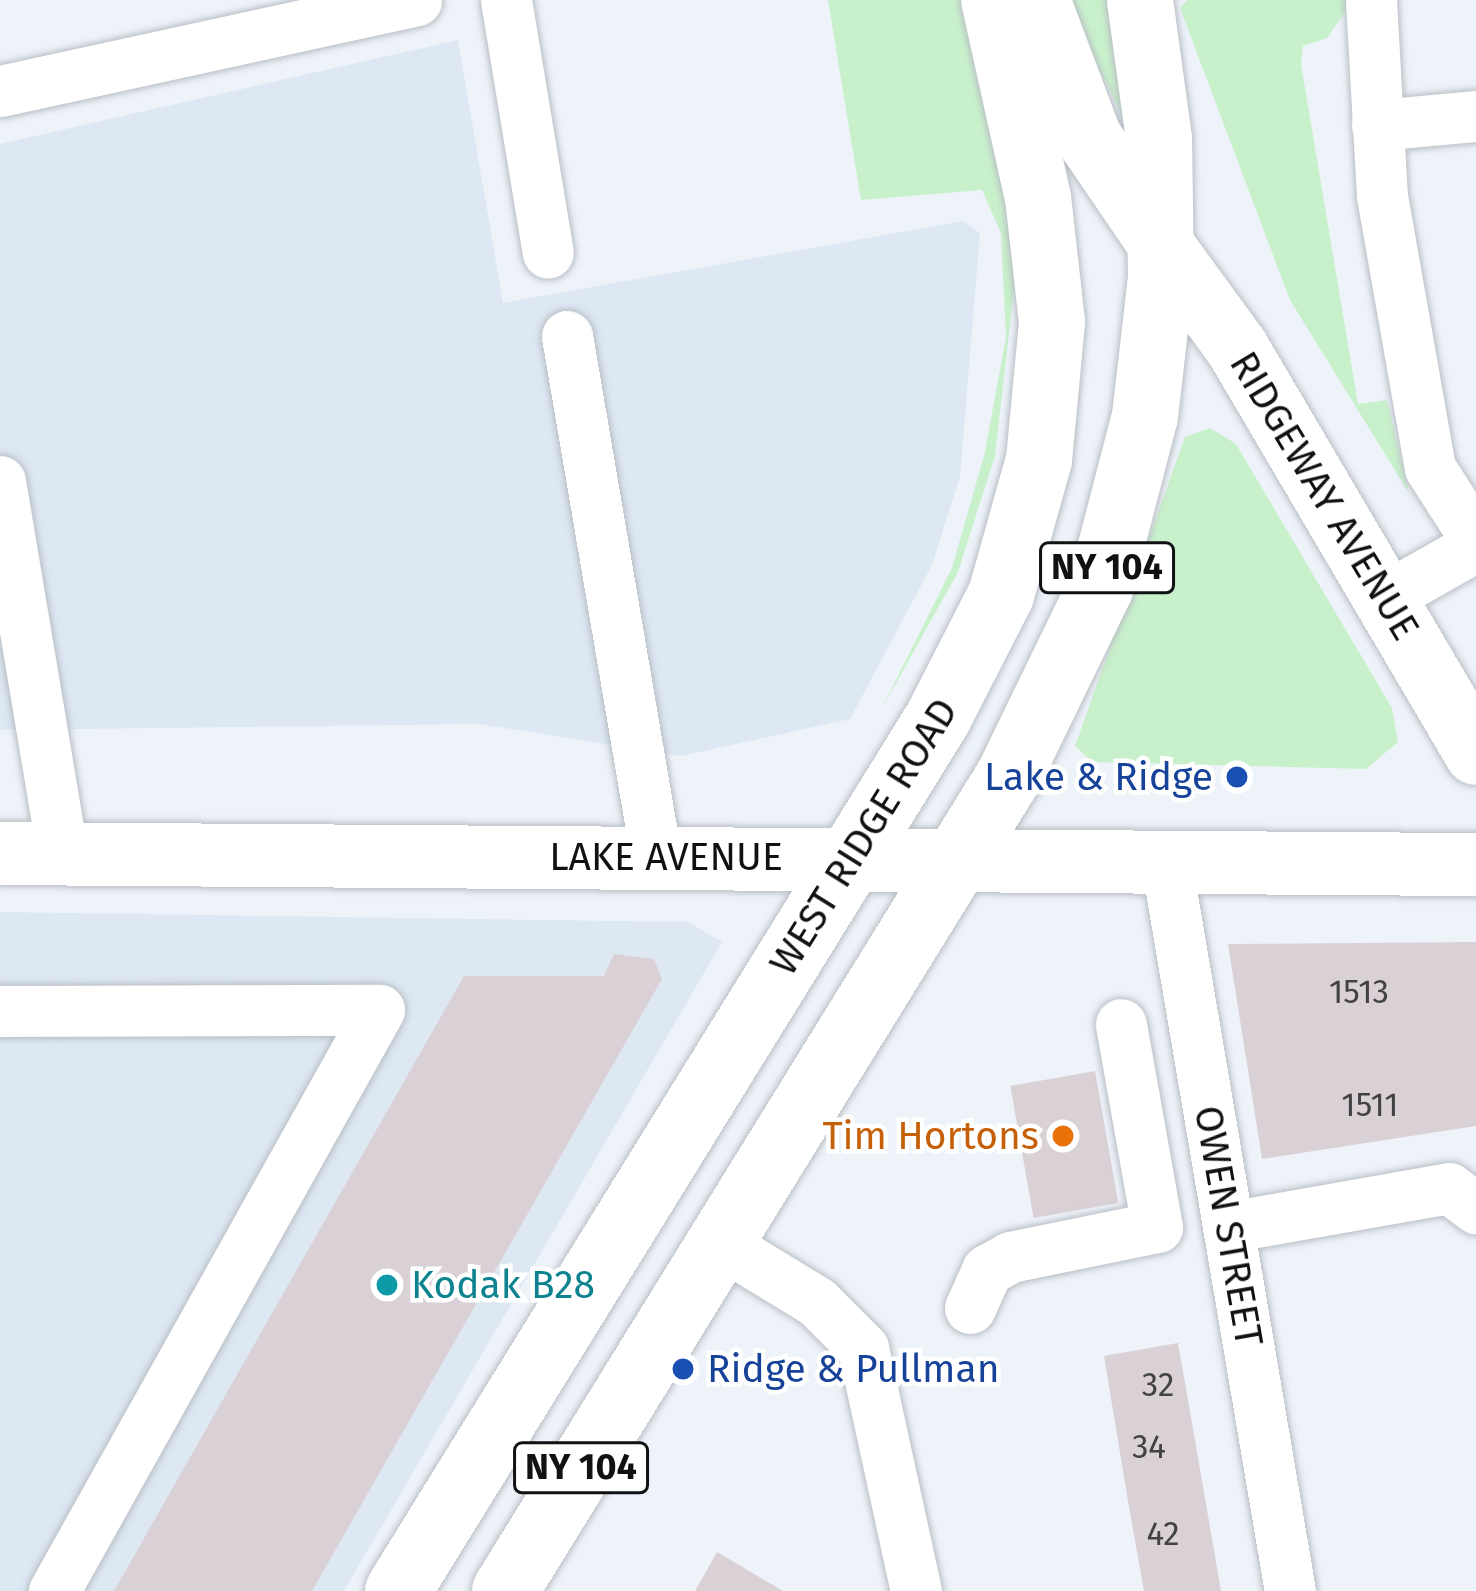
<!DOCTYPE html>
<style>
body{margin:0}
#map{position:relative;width:1476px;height:1591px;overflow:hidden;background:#edf3f9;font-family:"Fira Sans",sans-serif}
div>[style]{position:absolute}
.built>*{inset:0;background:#dde8f3}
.green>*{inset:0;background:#c8f1cb}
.building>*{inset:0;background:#d9d1d5;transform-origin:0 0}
.roads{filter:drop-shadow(0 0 3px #babfc5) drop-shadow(0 0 3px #babfc5)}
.minor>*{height:51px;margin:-25.5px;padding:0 25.5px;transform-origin:25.5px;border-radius:25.5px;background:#fff}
.major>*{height:63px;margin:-31.5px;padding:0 31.5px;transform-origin:31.5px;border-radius:31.5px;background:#fff}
.highway>*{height:66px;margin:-33px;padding:0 33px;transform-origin:33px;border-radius:33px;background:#fff}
.dots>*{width:33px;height:33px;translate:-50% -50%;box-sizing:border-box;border:6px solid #fff;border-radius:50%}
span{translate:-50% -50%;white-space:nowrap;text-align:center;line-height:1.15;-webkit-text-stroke:9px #fff;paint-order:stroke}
.number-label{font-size:33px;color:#424144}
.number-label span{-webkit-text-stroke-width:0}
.shield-label span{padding:3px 9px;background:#fff;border:3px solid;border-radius:9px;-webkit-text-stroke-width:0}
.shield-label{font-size:36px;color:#0f1113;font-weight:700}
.street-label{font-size:39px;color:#0f1113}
.transit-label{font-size:39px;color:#164399}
.right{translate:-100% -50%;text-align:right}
.left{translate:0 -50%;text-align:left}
.food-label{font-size:39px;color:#c56008}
.culture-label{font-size:39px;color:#0d838f}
</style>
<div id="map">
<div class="built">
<div style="clip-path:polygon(458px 40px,503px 303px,963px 221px,980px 233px,960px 476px,932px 565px,850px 719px,681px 756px,480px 724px,0 730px,0 144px)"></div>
<div style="clip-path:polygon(0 912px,688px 922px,722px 942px,344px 1591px,0 1591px)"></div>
</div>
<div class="green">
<div style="clip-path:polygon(828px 0,971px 0,1018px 255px,995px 456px,958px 572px,881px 710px,952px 568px,985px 452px,1006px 337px,1001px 233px,982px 190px,861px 200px)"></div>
<div style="clip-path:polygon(1069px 0,1108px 0,1132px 136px,1075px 19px)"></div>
<div style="clip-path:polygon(1187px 0,1353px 0,1327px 38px,1303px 46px,1301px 64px,1358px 404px,1387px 400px,1409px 493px,1290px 300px,1180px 8px)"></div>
<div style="clip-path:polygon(1210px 428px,1236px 444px,1392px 708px,1398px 742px,1366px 769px,1092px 762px,1075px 746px,1185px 437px)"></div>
</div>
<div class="building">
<div style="clip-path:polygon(1476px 942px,1476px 1126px,1262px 1159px,1228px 944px)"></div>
<div style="clip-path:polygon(614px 954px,654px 959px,662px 979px,312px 1591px,114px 1591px,464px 976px,604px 976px)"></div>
<div style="left:1095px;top:1071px;width:134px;height:86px;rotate:80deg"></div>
<div style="clip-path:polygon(1178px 1343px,1188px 1400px,1221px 1591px,1144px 1591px,1129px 1507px,1104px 1356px)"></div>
<div style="clip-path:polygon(717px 1552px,783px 1591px,695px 1591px)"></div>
</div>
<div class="roads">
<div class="minor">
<div style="left:506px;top:0;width:256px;rotate:80.6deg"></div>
<div style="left:1371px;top:0;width:196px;rotate:86.8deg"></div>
<div style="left:1382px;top:196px;width:276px;rotate:80deg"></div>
<div style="left:1430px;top:468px;width:85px;rotate:57.4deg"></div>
<div style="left:0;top:91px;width:426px;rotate:-12.3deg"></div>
<div style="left:1377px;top:125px;width:99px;rotate:-5.2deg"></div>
<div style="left:567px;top:336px;width:529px;rotate:80.31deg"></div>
<div style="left:0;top:481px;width:376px;rotate:80.5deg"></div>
<div style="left:1384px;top:598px;width:106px;rotate:-29.5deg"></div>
<div style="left:1166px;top:861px;width:740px;rotate:80.36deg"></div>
<div style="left:0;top:1011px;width:379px;rotate:-0.2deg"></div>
<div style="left:379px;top:1010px;width:666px;rotate:119.22deg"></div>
<div style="left:1228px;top:1227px;width:224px;rotate:-10deg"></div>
<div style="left:1449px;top:1188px;width:34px;rotate:37deg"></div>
<div style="left:722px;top:1244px;width:111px;rotate:31.4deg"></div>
<div style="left:817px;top:1302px;width:65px;rotate:45deg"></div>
<div style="left:863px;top:1348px;width:249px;rotate:77.7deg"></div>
<div style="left:970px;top:1308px;width:42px;rotate:-65.9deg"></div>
<div style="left:987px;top:1270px;width:26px;rotate:-29deg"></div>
<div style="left:1010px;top:1257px;width:150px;rotate:-11.5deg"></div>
<div style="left:1157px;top:1227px;width:206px;rotate:-100.1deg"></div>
</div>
<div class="major">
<div style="left:1162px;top:245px;width:127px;rotate:53.9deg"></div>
<div style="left:1237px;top:348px;width:470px;rotate:59.5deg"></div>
<div style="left:0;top:853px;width:1476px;rotate:0.43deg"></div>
</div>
<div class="highway">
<div style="left:1037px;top:0;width:147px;rotate:69.4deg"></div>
<div style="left:1089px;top:138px;width:130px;rotate:55.7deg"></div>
<div style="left:398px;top:1591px;width:1027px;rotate:-58.26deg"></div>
<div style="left:938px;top:718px;width:138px;rotate:-62.9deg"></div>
<div style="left:1001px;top:595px;width:140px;rotate:-74.3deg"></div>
<div style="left:1039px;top:460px;width:139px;rotate:-84.6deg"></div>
<div style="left:1052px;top:322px;width:125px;rotate:-96.4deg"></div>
<div style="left:1038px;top:198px;width:203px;rotate:-102.5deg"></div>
<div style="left:505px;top:1591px;width:958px;rotate:-58.27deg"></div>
<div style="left:1009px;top:776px;width:208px;rotate:-64.1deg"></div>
<div style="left:1100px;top:589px;width:179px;rotate:-75.4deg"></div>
<div style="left:1145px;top:416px;width:139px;rotate:-83.4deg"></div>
<div style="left:1161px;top:278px;width:139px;rotate:-90.8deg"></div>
<div style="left:1159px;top:139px;width:140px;rotate:-97.8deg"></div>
</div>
</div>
<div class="dots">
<div style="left:1237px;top:777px;background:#1a4fb4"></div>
<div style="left:1063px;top:1136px;background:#e8710a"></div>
<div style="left:387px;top:1285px;background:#0f9aa8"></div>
<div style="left:683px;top:1369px;background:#1a4fb4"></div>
</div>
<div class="number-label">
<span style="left:1359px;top:993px">1513</span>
<span style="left:1370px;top:1106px">1511</span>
<span style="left:1158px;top:1386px">32</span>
<span style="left:1149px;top:1448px">34</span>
<span style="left:1163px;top:1535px">42</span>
</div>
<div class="shield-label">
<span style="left:1107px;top:568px">NY 104</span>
<span style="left:581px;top:1468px">NY 104</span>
</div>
<div class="street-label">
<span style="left:1324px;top:496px;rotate:59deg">RIDGEWAY AVENUE</span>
<span style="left:864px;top:837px;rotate:-58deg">WEST RIDGE ROAD</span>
<span style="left:666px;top:857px">LAKE AVENUE</span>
<span style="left:1228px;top:1226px;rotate:80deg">OWEN STREET</span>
</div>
<div class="transit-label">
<span class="right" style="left:1213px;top:777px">Lake &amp; Ridge</span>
<span class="left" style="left:707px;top:1369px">Ridge &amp; Pullman</span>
</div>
<div class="food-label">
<span class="right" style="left:1039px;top:1136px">Tim Hortons</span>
</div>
<div class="culture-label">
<span class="left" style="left:411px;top:1285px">Kodak B28</span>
</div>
</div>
